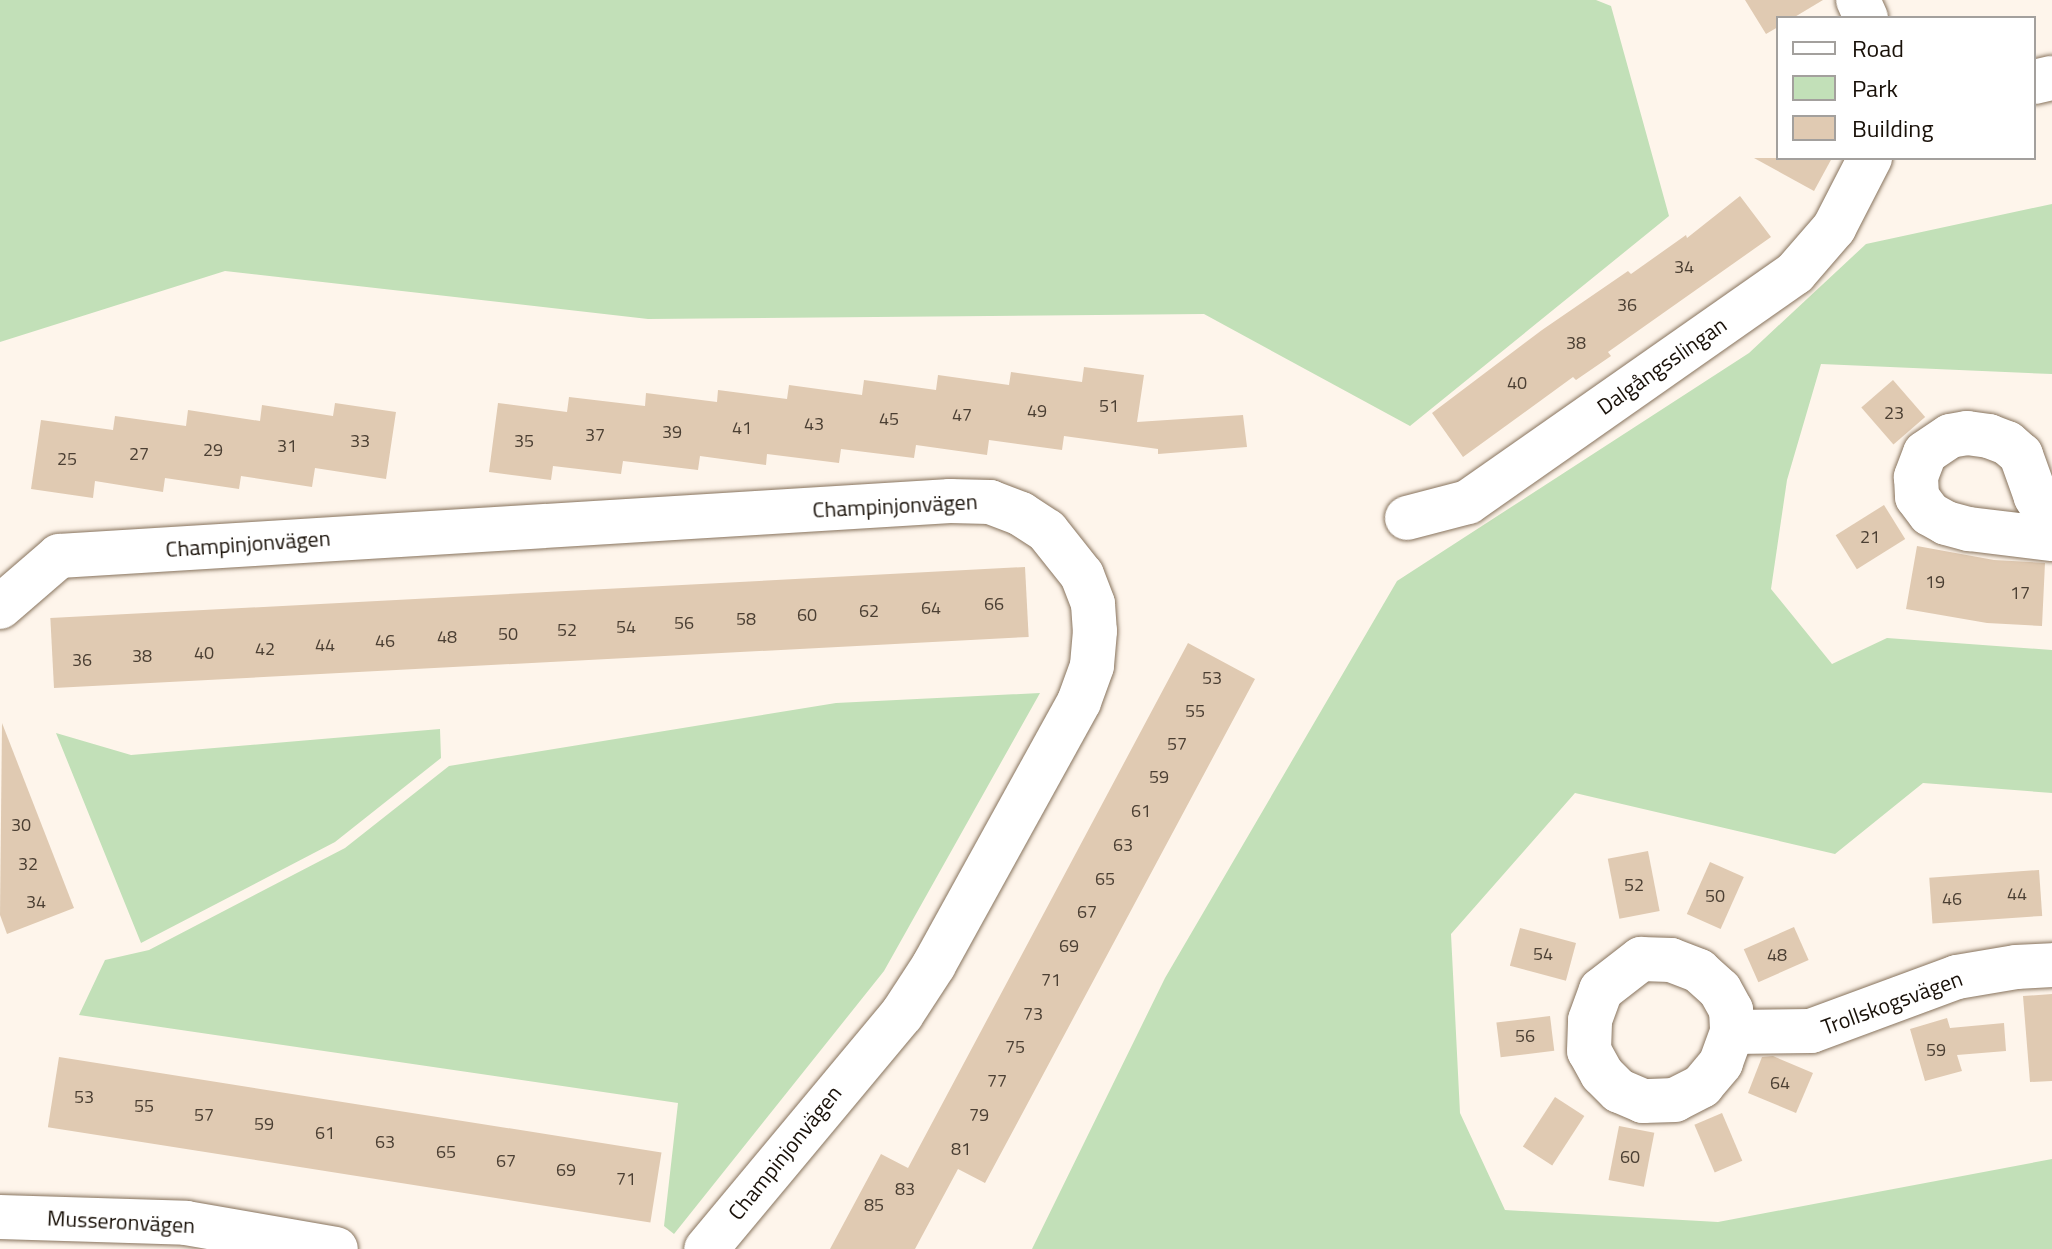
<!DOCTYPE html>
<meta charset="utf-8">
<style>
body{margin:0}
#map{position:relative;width:2052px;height:1249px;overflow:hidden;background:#fef5eb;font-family:"Titillium Web",sans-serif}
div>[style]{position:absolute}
.green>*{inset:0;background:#c2e0b8}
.building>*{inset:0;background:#e0cab2;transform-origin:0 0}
.roads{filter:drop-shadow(0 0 2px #87735d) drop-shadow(0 0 2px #87735d)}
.minor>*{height:44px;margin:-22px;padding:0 22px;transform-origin:22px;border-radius:22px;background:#fff}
span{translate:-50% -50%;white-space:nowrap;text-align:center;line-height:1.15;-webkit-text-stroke:6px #fff;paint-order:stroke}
.number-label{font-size:18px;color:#4b3f33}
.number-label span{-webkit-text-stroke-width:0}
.street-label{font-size:22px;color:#191109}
.legend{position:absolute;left:1776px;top:16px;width:260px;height:144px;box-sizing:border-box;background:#fff;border:2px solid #a3a09d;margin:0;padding:10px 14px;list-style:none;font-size:24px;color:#191109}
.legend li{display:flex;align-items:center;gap:16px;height:40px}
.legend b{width:40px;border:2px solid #a3a09d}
</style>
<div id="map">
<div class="green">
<div style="clip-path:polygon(0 0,1596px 0,1611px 6px,1669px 216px,1410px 426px,1204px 314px,648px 319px,225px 271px,0 342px)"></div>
<div style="clip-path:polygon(2052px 204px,2052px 374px,1821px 364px,1787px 480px,1771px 589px,1832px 664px,1887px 638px,2052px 650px,2052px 793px,1923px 783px,1835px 854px,1575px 793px,1451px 934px,1460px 1113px,1505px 1210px,1718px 1222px,2052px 1159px,2052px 1249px,1032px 1249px,1165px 978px,1397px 581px,1749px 353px,1866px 244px)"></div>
<div style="clip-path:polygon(1040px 693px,884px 971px,674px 1234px,664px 1226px,678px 1103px,79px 1015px,105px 960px,149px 950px,345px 848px,449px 766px,836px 703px)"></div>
<div style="clip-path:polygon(440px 729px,441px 758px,335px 842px,141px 943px,56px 733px,131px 755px)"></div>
</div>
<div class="building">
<div style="clip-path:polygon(1745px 0,1823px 0,1793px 18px,1778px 18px,1778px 27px,1766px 34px)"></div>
<div style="clip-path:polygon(1754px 158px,1832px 158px,1814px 191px)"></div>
<div style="clip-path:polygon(1740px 196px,1771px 237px,1608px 352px,1611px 356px,1576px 380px,1573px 377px,1463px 457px,1432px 413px,1542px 330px,1628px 271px,1631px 274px,1686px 235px,1687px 238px)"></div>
<div style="clip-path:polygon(1084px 367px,1144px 375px,1137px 422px,1243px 415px,1247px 447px,1158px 454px,1158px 449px,1064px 436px,1062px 450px,989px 440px,987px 455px,916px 445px,914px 458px,841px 449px,839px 463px,767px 454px,766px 465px,700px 456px,698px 470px,623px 461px,621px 474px,553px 466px,551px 480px,489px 472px,498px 403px,567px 412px,569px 397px,645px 406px,646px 393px,717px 402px,718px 390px,787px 399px,789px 385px,862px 395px,864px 380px,936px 390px,938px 375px,1009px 385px,1011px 372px,1082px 382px)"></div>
<div style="left:1893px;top:380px;width:49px;height:42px;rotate:49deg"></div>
<div style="clip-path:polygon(335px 403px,396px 412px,386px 479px,315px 468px,312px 487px,241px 476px,239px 489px,165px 478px,163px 492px,95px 481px,93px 498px,31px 489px,41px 420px,113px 430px,115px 416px,186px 426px,188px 410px,260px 421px,262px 405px,333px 416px)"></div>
<div style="left:1884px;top:505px;width:40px;height:57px;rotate:58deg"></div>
<div style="clip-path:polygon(1917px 546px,1994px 560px,2045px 563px,2042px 626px,1987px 623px,1906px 609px)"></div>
<div style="left:1025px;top:567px;width:70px;height:976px;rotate:87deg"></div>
<div style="clip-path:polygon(1188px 643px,1255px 679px,985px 1183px,958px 1169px,915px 1249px,830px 1249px,881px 1154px,908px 1168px)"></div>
<div style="clip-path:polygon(2px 723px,74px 908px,7px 934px,0 915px)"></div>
<div style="left:1648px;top:851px;width:61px;height:41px;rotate:79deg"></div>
<div style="left:1710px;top:862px;width:37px;height:57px;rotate:24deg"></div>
<div style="left:2039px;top:870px;width:46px;height:110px;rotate:86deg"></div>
<div style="left:1794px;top:927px;width:36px;height:55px;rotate:66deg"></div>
<div style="left:1520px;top:928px;width:58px;height:39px;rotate:15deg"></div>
<div style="clip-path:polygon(2052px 994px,2052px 1081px,2030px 1082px,2023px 996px)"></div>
<div style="left:1550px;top:1016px;width:35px;height:54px;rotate:83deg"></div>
<div style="clip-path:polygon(1947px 1018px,1950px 1028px,2004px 1023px,2006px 1051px,1957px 1055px,1962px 1071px,1925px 1081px,1910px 1029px)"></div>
<div style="clip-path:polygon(1773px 1056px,1813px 1073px,1796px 1113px,1748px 1093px,1762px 1057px)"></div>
<div style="left:59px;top:1057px;width:610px;height:71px;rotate:9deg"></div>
<div style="left:1555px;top:1097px;width:35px;height:59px;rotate:33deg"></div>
<div style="left:1722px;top:1113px;width:52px;height:30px;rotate:67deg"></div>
<div style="left:1619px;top:1126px;width:36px;height:55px;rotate:11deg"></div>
</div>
<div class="roads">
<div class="minor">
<div style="left:1858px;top:0;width:20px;rotate:66deg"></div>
<div style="left:2034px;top:82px;width:18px;rotate:-13deg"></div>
<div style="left:1407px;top:518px;width:63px;rotate:-14.7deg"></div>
<div style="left:1468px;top:502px;width:399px;rotate:-35deg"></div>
<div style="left:1795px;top:273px;width:60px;rotate:-49.1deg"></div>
<div style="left:1834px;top:228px;width:79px;rotate:-62.8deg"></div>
<div style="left:2052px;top:523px;width:31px;rotate:-122deg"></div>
<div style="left:2036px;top:497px;width:45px;rotate:-109.7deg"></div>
<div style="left:2021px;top:455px;width:18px;rotate:-139deg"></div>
<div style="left:2007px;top:443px;width:19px;rotate:-159deg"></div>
<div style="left:1989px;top:436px;width:22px;rotate:-172deg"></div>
<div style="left:1967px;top:433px;width:17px;rotate:170deg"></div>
<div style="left:1950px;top:436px;width:30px;rotate:146deg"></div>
<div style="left:1925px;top:453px;width:26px;rotate:111deg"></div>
<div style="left:1916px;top:477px;width:20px;rotate:87deg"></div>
<div style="left:1917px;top:497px;width:21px;rotate:53deg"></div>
<div style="left:1930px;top:514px;width:18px;rotate:29deg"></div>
<div style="left:1946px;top:523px;width:24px;rotate:15deg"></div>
<div style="left:1969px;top:529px;width:84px;rotate:6.9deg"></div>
<div style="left:0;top:607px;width:78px;rotate:-40.8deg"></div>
<div style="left:59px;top:556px;width:893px;rotate:-3.53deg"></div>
<div style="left:950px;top:501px;width:40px;rotate:1.4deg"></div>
<div style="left:990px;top:502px;width:33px;rotate:21deg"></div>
<div style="left:1021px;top:514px;width:31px;rotate:33deg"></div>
<div style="left:1047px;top:531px;width:56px;rotate:51.5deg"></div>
<div style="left:1082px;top:575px;width:31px;rotate:69deg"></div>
<div style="left:1093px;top:604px;width:27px;rotate:86deg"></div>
<div style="left:1095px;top:631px;width:35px;rotate:95deg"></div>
<div style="left:1092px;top:666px;width:38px;rotate:110deg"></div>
<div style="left:1079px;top:702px;width:300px;rotate:118.9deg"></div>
<div style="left:934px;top:965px;width:59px;rotate:123.1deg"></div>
<div style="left:902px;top:1014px;width:306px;rotate:129.8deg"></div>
<div style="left:1641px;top:959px;width:30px;rotate:2deg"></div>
<div style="left:1671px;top:960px;width:30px;rotate:21deg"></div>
<div style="left:1699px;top:971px;width:28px;rotate:42deg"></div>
<div style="left:1720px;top:990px;width:23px;rotate:61deg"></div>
<div style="left:1731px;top:1010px;width:22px;rotate:87deg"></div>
<div style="left:1732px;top:1032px;width:33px;rotate:110deg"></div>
<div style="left:1721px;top:1063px;width:30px;rotate:130deg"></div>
<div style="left:1702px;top:1086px;width:30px;rotate:153deg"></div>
<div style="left:1675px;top:1100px;width:32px;rotate:178deg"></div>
<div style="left:1643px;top:1101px;width:26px;rotate:-157deg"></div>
<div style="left:1619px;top:1091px;width:24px;rotate:-135deg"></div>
<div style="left:1602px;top:1074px;width:26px;rotate:-119deg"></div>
<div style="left:1589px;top:1051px;width:31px;rotate:-88deg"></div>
<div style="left:1590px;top:1020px;width:32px;rotate:-70deg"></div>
<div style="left:1601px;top:990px;width:51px;rotate:-37.8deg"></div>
<div style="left:1732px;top:1032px;width:79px;rotate:-0.7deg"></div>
<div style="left:1811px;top:1031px;width:156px;rotate:-20.3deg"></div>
<div style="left:1957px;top:977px;width:60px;rotate:-9.6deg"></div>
<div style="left:2016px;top:967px;width:36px;rotate:-3deg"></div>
<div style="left:0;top:1217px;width:186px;rotate:1.8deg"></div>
<div style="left:186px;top:1223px;width:152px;rotate:9.8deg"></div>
</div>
</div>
<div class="number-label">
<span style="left:1684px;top:267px">34</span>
<span style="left:1627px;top:305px">36</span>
<span style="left:1576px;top:343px">38</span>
<span style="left:1517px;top:383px">40</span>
<span style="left:1109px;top:406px">51</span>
<span style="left:1037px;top:411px">49</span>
<span style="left:1894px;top:413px">23</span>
<span style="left:962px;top:415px">47</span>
<span style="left:889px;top:419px">45</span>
<span style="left:814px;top:424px">43</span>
<span style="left:742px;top:428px">41</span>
<span style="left:672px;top:432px">39</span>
<span style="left:595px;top:435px">37</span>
<span style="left:360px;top:441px">33</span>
<span style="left:524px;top:441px">35</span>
<span style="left:287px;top:446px">31</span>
<span style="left:213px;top:450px">29</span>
<span style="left:139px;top:454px">27</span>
<span style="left:67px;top:459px">25</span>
<span style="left:1870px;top:537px">21</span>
<span style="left:1935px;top:582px">19</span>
<span style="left:2020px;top:593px">17</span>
<span style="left:994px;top:604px">66</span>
<span style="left:931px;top:608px">64</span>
<span style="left:869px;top:611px">62</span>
<span style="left:807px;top:615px">60</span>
<span style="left:746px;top:619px">58</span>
<span style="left:684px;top:623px">56</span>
<span style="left:626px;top:627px">54</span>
<span style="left:567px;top:630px">52</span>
<span style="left:508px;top:634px">50</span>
<span style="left:447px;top:637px">48</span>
<span style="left:385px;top:641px">46</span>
<span style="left:325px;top:645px">44</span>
<span style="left:265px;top:649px">42</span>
<span style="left:204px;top:653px">40</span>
<span style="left:142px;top:656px">38</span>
<span style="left:82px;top:660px">36</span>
<span style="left:1212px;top:678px">53</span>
<span style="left:1195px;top:711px">55</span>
<span style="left:1177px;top:744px">57</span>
<span style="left:1159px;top:777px">59</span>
<span style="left:1141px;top:811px">61</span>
<span style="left:21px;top:825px">30</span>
<span style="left:1123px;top:845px">63</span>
<span style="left:28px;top:864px">32</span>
<span style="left:1105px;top:879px">65</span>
<span style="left:1634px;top:885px">52</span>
<span style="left:2017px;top:894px">44</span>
<span style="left:1715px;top:896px">50</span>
<span style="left:1952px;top:899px">46</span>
<span style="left:36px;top:902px">34</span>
<span style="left:1087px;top:912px">67</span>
<span style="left:1069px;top:946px">69</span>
<span style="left:1543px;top:954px">54</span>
<span style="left:1777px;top:955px">48</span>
<span style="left:1051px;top:980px">71</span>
<span style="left:1033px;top:1014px">73</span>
<span style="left:1525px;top:1036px">56</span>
<span style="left:1015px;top:1047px">75</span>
<span style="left:1936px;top:1050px">59</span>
<span style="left:997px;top:1081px">77</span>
<span style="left:1780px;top:1083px">64</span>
<span style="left:84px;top:1097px">53</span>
<span style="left:144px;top:1106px">55</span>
<span style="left:204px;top:1115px">57</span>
<span style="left:979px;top:1115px">79</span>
<span style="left:264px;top:1124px">59</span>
<span style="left:325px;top:1133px">61</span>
<span style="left:385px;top:1142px">63</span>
<span style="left:961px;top:1149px">81</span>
<span style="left:446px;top:1152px">65</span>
<span style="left:1630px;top:1157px">60</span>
<span style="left:506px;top:1161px">67</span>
<span style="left:566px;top:1170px">69</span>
<span style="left:626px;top:1179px">71</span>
<span style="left:905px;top:1189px">83</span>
<span style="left:874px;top:1205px">85</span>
</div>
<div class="street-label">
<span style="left:1662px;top:366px;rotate:-35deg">Dalgångsslingan</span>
<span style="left:895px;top:506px;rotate:-3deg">Champinjonvägen</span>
<span style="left:248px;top:544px;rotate:-4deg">Champinjonvägen</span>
<span style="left:1892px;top:1003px;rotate:-20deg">Trollskogsvägen</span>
<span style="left:785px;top:1153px;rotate:-51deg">Champinjonvägen</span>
<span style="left:121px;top:1222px;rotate:3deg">Musseronvägen</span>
</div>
<ul class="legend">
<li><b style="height:10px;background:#fff"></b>Road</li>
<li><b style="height:22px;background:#c2e0b8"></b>Park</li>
<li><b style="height:22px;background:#e0cab2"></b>Building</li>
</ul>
</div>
